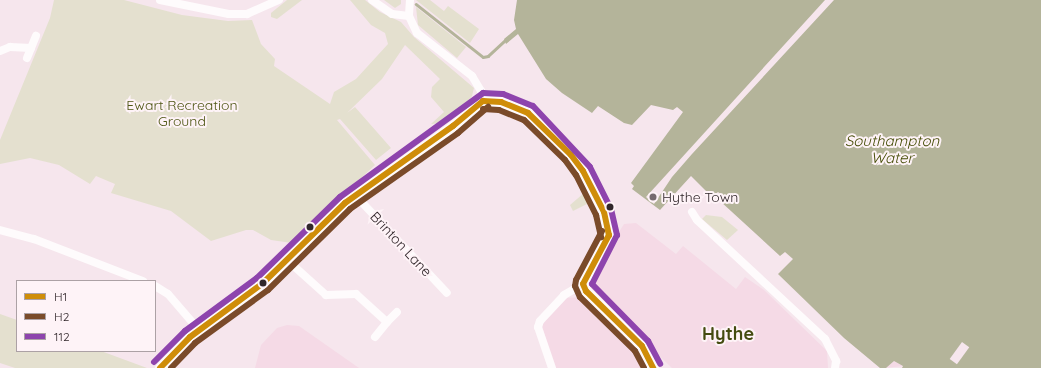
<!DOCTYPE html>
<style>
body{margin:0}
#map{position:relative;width:1041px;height:368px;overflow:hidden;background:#f6e6ed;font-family:Quicksand,sans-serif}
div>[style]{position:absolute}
.built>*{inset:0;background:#f5dae6}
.green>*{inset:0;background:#e4e0cf}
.water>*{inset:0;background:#b4b49a}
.pier>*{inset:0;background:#f6e6ed;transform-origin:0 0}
.stream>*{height:2.5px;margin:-1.25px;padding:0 1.25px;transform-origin:1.25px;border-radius:1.25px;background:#b4b49a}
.street>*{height:8px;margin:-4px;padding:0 4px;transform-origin:4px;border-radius:4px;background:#fefbfc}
.secondary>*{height:11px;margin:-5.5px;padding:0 5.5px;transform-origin:5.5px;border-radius:5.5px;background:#fefbfc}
.bus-1>*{height:6px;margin:-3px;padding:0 3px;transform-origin:3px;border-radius:3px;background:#cf8d09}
.bus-2>*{height:6px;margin:-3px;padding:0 3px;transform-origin:3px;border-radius:3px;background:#7a4b2a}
.bus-3>*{height:6px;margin:-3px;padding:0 3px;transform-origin:3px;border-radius:3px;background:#8e44ad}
.dots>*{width:11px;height:11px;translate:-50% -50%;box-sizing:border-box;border:2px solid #fef3f7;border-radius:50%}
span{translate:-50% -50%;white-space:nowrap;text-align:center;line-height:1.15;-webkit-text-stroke:4px #fef3f7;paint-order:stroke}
.park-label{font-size:14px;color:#4f5715}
.poi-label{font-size:14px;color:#31272b}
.left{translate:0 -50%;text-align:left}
.street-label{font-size:14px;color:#31272b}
.water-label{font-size:15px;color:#464d07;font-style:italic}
.district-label{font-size:18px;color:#444b10;font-weight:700}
.legend{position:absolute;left:16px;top:280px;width:140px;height:72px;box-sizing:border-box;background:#fef3f7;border:1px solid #aca1a5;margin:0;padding:5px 7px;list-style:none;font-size:12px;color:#31272b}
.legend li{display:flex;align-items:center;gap:8px;height:20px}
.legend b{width:20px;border:1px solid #aca1a5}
</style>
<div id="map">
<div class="built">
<div style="clip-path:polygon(636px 223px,676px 254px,683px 246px,736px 289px,745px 277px,764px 290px,827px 351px,828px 368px,672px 368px,593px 292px,587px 283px,624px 224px)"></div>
<div style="clip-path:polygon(583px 297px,619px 330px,648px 368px,554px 368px,541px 334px,543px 323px,564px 298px)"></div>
<div style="clip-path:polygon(287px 325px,299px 326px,359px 368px,255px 368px,261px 345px,277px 328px)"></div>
<div style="clip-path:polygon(894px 361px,903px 366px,886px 368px)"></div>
</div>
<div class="green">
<div style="clip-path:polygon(54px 0,124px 0,182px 15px,228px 21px,252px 20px,261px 44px,275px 59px,274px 66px,330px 104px,334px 92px,356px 79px,388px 44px,385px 33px,371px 25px,350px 0,365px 0,380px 12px,401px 22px,414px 37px,474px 88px,472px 96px,461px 110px,442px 123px,431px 124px,444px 112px,431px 97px,432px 87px,440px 79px,405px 45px,382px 79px,347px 113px,355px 107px,391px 148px,376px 160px,340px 119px,337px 120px,375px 165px,292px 243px,271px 240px,253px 230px,246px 230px,211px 241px,171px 211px,111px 193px,115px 184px,96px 176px,90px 184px,59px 165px,30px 158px,0 164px,0 140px,50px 18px)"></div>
<div style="clip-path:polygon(287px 0,302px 0,277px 19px,271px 17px,271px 13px)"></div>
<div style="clip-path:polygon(384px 0,401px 0,401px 4px,395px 8px)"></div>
<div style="clip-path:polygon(416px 0,430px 0,444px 11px,448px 6px,479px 29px,470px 43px)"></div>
<div style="clip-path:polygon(416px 7px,466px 47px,457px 58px,418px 25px)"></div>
<div style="clip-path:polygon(584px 193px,589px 203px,573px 211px,570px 205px)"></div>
<div style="clip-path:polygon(706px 215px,722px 217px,738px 230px,727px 240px,702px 219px)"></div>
<div style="clip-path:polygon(0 314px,17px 320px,17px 351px,101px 351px,147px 368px,15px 368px,0 363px)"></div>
</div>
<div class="water">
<div style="clip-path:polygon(517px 0,1041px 0,1041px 368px,902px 368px,903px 366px,894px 361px,886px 368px,880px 368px,844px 338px,778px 274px,793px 259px,785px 252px,780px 256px,720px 201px,724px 197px,718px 192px,712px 197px,691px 176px,660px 210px,632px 189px,634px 186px,631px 183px,683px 112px,677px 107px,673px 110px,651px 105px,632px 125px,624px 123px,598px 106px,592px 113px,562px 93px,546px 79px,518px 34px,506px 44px,504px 39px,516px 29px,514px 20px)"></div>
</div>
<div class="pier">
<div style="clip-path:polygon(825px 0,834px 0,692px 154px,672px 177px,654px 204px,646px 197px)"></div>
<div style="left:962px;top:342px;width:9px;height:21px;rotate:36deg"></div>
</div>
<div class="stream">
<div style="left:416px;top:4px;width:85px;rotate:38.3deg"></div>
<div style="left:483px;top:57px;width:5px;rotate:-11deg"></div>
<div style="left:488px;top:56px;width:25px;rotate:-43deg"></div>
</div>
<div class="street">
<div style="left:160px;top:0;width:70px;rotate:11.5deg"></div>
<div style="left:229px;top:14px;width:18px"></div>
<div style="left:247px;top:14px;width:35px;rotate:-24deg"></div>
<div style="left:372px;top:0;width:24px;rotate:35deg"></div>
<div style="left:392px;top:14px;width:17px;rotate:7deg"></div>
<div style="left:410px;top:0;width:16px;rotate:94deg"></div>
<div style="left:409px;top:16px;width:19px;rotate:65deg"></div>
<div style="left:417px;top:33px;width:70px;rotate:38deg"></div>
<div style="left:472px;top:76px;width:17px;rotate:59deg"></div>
<div style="left:481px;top:91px;width:10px;rotate:79deg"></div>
<div style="left:0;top:51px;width:11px;rotate:-22deg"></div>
<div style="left:10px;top:47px;width:21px;rotate:3deg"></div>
<div style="left:27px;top:58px;width:24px;rotate:-68deg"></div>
<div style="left:355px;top:195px;width:134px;rotate:46.8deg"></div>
<div style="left:692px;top:212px;width:9px;rotate:58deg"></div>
<div style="left:697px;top:220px;width:175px;rotate:42.9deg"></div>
<div style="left:825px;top:339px;width:25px;rotate:63deg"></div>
<div style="left:836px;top:361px;width:7px;rotate:98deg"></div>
<div style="left:0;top:230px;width:35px;rotate:15deg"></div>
<div style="left:34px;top:239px;width:117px;rotate:21.1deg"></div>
<div style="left:286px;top:259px;width:54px;rotate:42deg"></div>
<div style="left:326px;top:295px;width:30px;rotate:-2deg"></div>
<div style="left:356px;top:294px;width:42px;rotate:42.1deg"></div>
<div style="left:387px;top:322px;width:14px;rotate:-45deg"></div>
<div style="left:155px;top:286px;width:15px;rotate:32deg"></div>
<div style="left:168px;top:294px;width:48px;rotate:49.3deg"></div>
<div style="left:375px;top:337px;width:19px;rotate:-51deg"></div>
<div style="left:552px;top:368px;width:43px;rotate:-108.9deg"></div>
<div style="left:538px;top:327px;width:6px;rotate:-72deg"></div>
<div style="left:540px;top:321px;width:35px;rotate:-47deg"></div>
<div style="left:564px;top:295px;width:22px;rotate:-30deg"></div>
</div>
<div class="secondary">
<div style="left:160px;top:368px;width:43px;rotate:-45.9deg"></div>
<div style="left:190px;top:337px;width:89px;rotate:-36.4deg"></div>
<div style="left:262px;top:284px;width:116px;rotate:-44.3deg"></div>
<div style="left:345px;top:203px;width:133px;rotate:-35.5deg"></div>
<div style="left:453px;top:126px;width:39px;rotate:-40deg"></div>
<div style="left:483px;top:101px;width:18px;rotate:3deg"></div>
<div style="left:501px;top:102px;width:29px;rotate:22deg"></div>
<div style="left:528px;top:113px;width:80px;rotate:46.5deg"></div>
<div style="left:583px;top:171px;width:46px;rotate:62.9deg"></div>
<div style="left:604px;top:212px;width:24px;rotate:78deg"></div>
<div style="left:609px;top:235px;width:55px;rotate:118deg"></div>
<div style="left:583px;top:284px;width:8px;rotate:67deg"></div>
<div style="left:586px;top:291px;width:78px;rotate:44.5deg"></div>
<div style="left:642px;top:346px;width:25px;rotate:63deg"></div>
</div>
<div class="bus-1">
<div style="left:483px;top:101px;width:18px;rotate:3deg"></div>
<div style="left:501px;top:102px;width:29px;rotate:22deg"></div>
<div style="left:528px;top:113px;width:60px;rotate:44.3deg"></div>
<div style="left:571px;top:155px;width:20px;rotate:53deg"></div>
<div style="left:583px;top:171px;width:46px;rotate:62.9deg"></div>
<div style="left:604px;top:212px;width:24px;rotate:78deg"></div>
<div style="left:609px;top:235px;width:55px;rotate:118deg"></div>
<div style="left:583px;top:284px;width:8px;rotate:67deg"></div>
<div style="left:586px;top:291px;width:78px;rotate:44.5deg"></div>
<div style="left:642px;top:346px;width:25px;rotate:63deg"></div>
<div style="left:160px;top:368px;width:43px;rotate:-45.9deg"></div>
<div style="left:190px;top:337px;width:89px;rotate:-36.4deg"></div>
<div style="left:262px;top:284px;width:116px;rotate:-44.3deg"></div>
<div style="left:345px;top:203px;width:133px;rotate:-35.5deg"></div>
<div style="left:453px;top:126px;width:39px;rotate:-40deg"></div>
</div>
<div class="bus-2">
<div style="left:483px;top:109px;width:16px;rotate:4deg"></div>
<div style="left:499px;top:110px;width:27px;rotate:22deg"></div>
<div style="left:524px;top:120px;width:57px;rotate:44.3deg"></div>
<div style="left:565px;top:160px;width:19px;rotate:54deg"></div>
<div style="left:576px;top:175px;width:45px;rotate:63.4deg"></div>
<div style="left:596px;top:215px;width:23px;rotate:77deg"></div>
<div style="left:602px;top:231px;width:55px;rotate:118deg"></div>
<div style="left:576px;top:280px;width:6px;rotate:99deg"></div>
<div style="left:575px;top:286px;width:12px;rotate:66deg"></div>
<div style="left:580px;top:297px;width:77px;rotate:44.5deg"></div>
<div style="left:635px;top:351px;width:19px;rotate:62deg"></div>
<div style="left:171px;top:368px;width:35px;rotate:-46deg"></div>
<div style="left:195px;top:343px;width:90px;rotate:-36deg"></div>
<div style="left:268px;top:290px;width:115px;rotate:-44.6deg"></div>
<div style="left:350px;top:209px;width:132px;rotate:-35.1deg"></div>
<div style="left:458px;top:133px;width:40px;rotate:-41deg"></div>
</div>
<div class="bus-3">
<div style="left:154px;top:362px;width:44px;rotate:-45deg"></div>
<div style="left:185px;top:331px;width:89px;rotate:-36.4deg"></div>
<div style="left:257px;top:278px;width:116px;rotate:-44.3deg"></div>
<div style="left:340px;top:197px;width:177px;rotate:-36deg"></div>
<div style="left:483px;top:93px;width:20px;rotate:3deg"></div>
<div style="left:503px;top:94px;width:32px;rotate:22deg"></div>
<div style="left:533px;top:106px;width:83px;rotate:46.9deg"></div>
<div style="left:590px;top:167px;width:47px;rotate:63.4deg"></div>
<div style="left:611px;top:209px;width:27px;rotate:77deg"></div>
<div style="left:617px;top:235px;width:55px;rotate:117deg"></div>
<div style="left:592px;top:284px;width:80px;rotate:45.5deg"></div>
<div style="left:648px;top:341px;width:26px;rotate:62deg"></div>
</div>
<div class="dots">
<div style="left:653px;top:197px;background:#766a6f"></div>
<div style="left:610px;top:207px;background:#31272b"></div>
<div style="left:310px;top:227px;background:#31272b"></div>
<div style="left:263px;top:283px;background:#31272b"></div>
</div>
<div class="park-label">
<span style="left:182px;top:113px">Ewart Recreation<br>Ground</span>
</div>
<div class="poi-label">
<span class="left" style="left:662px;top:197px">Hythe Town</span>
</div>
<div class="street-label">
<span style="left:401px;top:244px;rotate:47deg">Brinton Lane</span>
</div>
<div class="water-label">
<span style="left:892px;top:149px">Southampton<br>Water</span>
</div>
<div class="district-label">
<span style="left:728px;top:334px">Hythe</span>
</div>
<ul class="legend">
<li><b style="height:5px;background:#cf8d09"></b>H1</li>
<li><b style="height:5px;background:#7a4b2a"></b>H2</li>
<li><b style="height:5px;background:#8e44ad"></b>112</li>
</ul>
</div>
